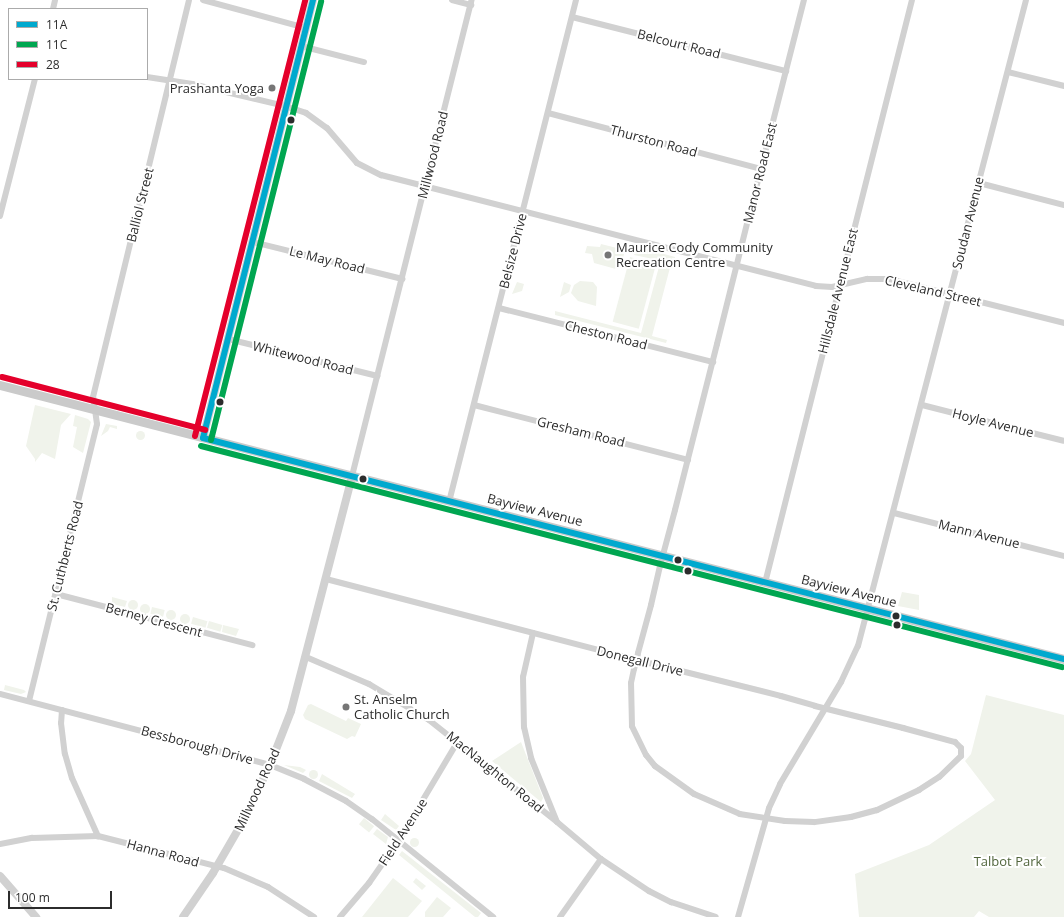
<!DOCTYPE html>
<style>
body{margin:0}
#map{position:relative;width:1064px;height:917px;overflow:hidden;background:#fff;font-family:"Open Sans",sans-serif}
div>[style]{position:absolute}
.green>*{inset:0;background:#f0f3eb;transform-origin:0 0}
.round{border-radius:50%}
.minor>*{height:6px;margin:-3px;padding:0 3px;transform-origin:3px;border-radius:3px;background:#d1d1d1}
.tertiary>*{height:8px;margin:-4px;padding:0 4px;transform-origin:4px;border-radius:4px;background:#d1d1d1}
.secondary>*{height:9px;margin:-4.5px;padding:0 4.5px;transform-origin:4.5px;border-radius:4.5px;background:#cacaca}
.bus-1>*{height:6px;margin:-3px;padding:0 3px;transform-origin:3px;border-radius:3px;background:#00a9ce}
.bus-2>*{height:6px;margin:-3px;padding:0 3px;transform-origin:3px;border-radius:3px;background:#00a651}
.bus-3>*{height:6px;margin:-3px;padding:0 3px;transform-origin:3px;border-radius:3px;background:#e4002b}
.dots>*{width:11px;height:11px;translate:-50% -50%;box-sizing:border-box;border:2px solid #fff;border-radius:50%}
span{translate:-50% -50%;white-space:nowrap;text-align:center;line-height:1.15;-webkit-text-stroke:4px #fff;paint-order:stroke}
.street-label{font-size:13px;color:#2c2c2c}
.poi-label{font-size:13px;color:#2c2c2c}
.right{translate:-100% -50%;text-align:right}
.left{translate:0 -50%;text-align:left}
.park-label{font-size:13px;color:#51653c}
.legend{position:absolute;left:8px;top:8px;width:140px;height:72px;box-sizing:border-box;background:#fff;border:1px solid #ababab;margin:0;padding:5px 7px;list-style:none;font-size:12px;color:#2c2c2c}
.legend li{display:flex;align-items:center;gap:8px;height:20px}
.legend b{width:20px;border:1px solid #ababab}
.scale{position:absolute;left:8px;top:891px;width:104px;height:18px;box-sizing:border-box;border:2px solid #2c2c2c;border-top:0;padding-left:5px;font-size:12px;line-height:14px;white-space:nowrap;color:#2c2c2c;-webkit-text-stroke:3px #fff;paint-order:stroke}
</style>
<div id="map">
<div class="green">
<div style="clip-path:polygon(601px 244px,625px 250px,621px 266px,617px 265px,616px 269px,594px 263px,592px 254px,585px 253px,587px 246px,600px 247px)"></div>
<div style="clip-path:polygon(639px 247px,675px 257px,675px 260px,672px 260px,652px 336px,667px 340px,666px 343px,555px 315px,555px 311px,641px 333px,660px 263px,658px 260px,634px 255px)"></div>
<div style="left:630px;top:257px;width:27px;height:67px;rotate:15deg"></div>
<div style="clip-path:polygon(580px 281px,593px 282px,597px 287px,596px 306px,578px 301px,571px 293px,574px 285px)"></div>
<div style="clip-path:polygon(517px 282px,524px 284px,522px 291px,512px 294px)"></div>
<div style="clip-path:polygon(564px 282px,571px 285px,569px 292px,560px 297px)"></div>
<div style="clip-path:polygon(35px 405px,71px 414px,61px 425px,55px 459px,42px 453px,35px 462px,35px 459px,26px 446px)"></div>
<div style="clip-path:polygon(75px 415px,88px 419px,91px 422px,83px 453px,73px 447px,77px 427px,73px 426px)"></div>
<div style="clip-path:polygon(106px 424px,117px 426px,117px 429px,110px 427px,108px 431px,101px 436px)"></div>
<div class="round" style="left:135.5px;top:430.5px;width:9px;height:9px"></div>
<div style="clip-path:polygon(902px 592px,919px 595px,919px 610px,898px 606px)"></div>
<div style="clip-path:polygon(112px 597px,127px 601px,125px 607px,112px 604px)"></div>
<div class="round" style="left:128px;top:600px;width:10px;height:10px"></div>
<div class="round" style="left:140px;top:604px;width:10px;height:10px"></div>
<div style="left:152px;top:607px;width:13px;height:7px;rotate:13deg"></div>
<div class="round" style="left:166px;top:610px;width:10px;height:10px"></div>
<div class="round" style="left:180px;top:614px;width:10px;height:10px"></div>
<div style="left:193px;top:617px;width:15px;height:7px;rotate:16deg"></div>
<div style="left:209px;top:621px;width:14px;height:7px;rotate:17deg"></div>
<div style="clip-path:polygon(223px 625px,239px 629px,236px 636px,222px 632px)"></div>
<div style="clip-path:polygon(5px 685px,24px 690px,26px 692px,21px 694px,4px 690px)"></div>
<div style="clip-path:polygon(986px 695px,1064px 715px,1064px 917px,989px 917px,979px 911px,974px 917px,859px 917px,855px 874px,929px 845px,995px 800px,965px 761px,971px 754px)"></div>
<div style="clip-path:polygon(311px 704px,346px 721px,348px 718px,361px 724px,355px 737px,352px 736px,347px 739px,305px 719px,303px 715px,308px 705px)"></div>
<div style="clip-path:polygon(521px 742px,543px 798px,541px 802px,492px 761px)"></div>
<div style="clip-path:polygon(284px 765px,300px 767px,306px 770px,303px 773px)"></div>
<div class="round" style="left:308.5px;top:769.5px;width:9px;height:9px"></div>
<div style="clip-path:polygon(322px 774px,355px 794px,352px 798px,319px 781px)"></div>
<div style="clip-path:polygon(385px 814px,399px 826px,396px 830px,381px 820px)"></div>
<div style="left:364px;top:818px;width:13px;height:8px;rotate:39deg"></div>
<div style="clip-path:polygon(377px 829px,388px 837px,386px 844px,373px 834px)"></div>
<div class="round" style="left:409.5px;top:837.5px;width:9px;height:9px"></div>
<div style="clip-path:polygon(402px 851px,481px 913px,478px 917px,475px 917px,399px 855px)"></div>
<div style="clip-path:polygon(393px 878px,422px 901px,408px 917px,362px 917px)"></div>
<div style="clip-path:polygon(416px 878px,426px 886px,422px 890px,413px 882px)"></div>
<div style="clip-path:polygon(437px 897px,451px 908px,443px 917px,425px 917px,425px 912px)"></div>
</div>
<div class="minor">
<div style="left:203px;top:0;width:107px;rotate:15.2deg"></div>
<div style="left:452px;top:0;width:20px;rotate:15deg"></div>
<div style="left:53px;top:9px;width:9px;rotate:-77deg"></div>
<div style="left:572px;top:17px;width:221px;rotate:14.2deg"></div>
<div style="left:301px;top:46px;width:65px;rotate:14.3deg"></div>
<div style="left:1008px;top:72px;width:58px;rotate:14deg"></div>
<div style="left:147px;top:77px;width:46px;rotate:8.8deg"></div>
<div style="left:192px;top:84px;width:96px;rotate:13.3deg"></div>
<div style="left:285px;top:106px;width:22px;rotate:18deg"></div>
<div style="left:306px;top:113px;width:26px;rotate:36deg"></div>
<div style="left:327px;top:128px;width:46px;rotate:49.4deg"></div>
<div style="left:357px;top:163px;width:27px;rotate:27deg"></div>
<div style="left:381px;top:175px;width:449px;rotate:14.3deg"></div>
<div style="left:816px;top:286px;width:16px;rotate:4deg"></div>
<div style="left:832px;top:287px;width:36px;rotate:-13deg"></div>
<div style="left:867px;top:279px;width:22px"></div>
<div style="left:889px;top:279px;width:180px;rotate:14.1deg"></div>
<div style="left:548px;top:113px;width:220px;rotate:14.7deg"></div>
<div style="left:979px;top:183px;width:88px;rotate:14.5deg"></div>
<div style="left:0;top:216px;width:141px;rotate:-75.7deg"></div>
<div style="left:253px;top:242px;width:154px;rotate:13.9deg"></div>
<div style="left:499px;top:308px;width:221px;rotate:14.2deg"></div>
<div style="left:228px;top:339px;width:154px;rotate:13.9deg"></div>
<div style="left:474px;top:405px;width:221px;rotate:14.4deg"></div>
<div style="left:922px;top:405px;width:146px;rotate:14.2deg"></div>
<div style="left:352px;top:476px;width:491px;rotate:-75.9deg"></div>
<div style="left:449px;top:502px;width:518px;rotate:-75.8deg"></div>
<div style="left:894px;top:513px;width:175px;rotate:14.2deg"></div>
<div style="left:326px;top:579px;width:314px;rotate:14.6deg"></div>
<div style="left:630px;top:658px;width:7px;rotate:16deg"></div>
<div style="left:637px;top:660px;width:148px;rotate:14deg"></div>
<div style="left:781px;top:696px;width:35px;rotate:16deg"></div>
<div style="left:815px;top:706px;width:91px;rotate:14deg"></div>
<div style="left:903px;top:728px;width:54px;rotate:15.1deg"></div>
<div style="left:955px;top:742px;width:8px;rotate:45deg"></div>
<div style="left:961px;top:748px;width:8px;rotate:90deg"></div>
<div style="left:961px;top:756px;width:30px;rotate:136deg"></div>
<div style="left:939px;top:777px;width:24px;rotate:147deg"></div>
<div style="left:919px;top:790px;width:47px;rotate:154.5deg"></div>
<div style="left:877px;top:810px;width:27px;rotate:165deg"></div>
<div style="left:851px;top:817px;width:37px;rotate:172deg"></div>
<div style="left:814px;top:822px;width:29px;rotate:-178deg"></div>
<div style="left:785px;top:821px;width:46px;rotate:-171.2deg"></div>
<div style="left:740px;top:814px;width:50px;rotate:-156.5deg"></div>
<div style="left:694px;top:794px;width:48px;rotate:-144.3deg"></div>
<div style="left:655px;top:766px;width:14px;rotate:-129deg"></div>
<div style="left:646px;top:755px;width:32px;rotate:-116deg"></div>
<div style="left:632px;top:726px;width:43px;rotate:-91.3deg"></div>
<div style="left:631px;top:683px;width:14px;rotate:-78deg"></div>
<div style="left:634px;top:669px;width:9px;rotate:-72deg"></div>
<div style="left:637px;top:660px;width:7px;rotate:-82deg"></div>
<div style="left:638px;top:653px;width:50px;rotate:-74.8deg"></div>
<div style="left:651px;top:605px;width:40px;rotate:-77deg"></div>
<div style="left:660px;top:566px;width:58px;rotate:-75deg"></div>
<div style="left:675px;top:510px;width:171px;rotate:-75.8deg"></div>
<div style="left:717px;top:344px;width:153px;rotate:-76deg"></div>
<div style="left:754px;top:196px;width:202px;rotate:-75.7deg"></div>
<div style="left:765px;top:583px;width:601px;rotate:-75.85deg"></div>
<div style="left:56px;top:594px;width:203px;rotate:14.6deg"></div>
<div style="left:533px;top:633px;width:45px;rotate:102.8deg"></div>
<div style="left:523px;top:677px;width:50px;rotate:88.9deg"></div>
<div style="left:524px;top:727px;width:32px;rotate:77deg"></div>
<div style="left:531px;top:758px;width:69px;rotate:67.9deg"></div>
<div style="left:557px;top:822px;width:57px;rotate:40.1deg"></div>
<div style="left:601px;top:859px;width:58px;rotate:33.7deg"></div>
<div style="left:649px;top:891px;width:25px;rotate:27deg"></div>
<div style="left:671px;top:902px;width:47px;rotate:18.4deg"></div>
<div style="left:306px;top:657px;width:69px;rotate:23.2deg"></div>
<div style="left:369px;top:684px;width:70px;rotate:31deg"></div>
<div style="left:429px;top:720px;width:162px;rotate:38.5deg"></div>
<div style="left:0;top:694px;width:279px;rotate:14.7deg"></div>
<div style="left:270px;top:765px;width:37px;rotate:22deg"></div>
<div style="left:304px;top:779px;width:47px;rotate:27.6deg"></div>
<div style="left:346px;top:801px;width:32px;rotate:35deg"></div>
<div style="left:372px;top:819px;width:156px;rotate:39deg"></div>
<div style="left:29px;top:701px;width:285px;rotate:-76.2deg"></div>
<div style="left:97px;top:424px;width:27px;rotate:-98deg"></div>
<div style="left:93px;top:397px;width:408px;rotate:-76.4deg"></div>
<div style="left:62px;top:710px;width:13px;rotate:94deg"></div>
<div style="left:61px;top:723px;width:31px;rotate:83deg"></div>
<div style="left:65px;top:754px;width:25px;rotate:74deg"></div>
<div style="left:72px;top:778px;width:64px;rotate:65.9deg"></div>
<div style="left:0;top:844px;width:33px;rotate:-11deg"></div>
<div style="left:32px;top:838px;width:66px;rotate:-1.7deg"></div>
<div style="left:98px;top:836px;width:130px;rotate:14.3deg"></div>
<div style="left:224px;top:868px;width:48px;rotate:23.4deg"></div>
<div style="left:268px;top:887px;width:55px;rotate:33.1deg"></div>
<div style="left:340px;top:917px;width:45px;rotate:-49.5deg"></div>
<div style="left:369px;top:883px;width:52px;rotate:-55.1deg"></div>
<div style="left:399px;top:840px;width:115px;rotate:-59.2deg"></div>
<div style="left:560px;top:917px;width:71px;rotate:-54.7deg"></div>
<div style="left:738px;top:917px;width:113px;rotate:-74.1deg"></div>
<div style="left:769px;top:808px;width:26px;rotate:-65deg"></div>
<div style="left:780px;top:784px;width:119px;rotate:-59.1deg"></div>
<div style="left:841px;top:682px;width:40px;rotate:-65deg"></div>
<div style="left:858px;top:646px;width:667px;rotate:-75.42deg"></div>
</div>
<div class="tertiary">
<div style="left:203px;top:438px;width:452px;rotate:-75.9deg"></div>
<div style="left:0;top:876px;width:55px;rotate:48.7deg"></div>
<div style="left:183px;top:917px;width:53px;rotate:-55.7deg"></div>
<div style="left:213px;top:873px;width:58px;rotate:-59.9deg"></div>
<div style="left:242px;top:823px;width:64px;rotate:-64.2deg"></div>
<div style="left:270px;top:765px;width:58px;rotate:-68.7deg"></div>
<div style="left:291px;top:711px;width:243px;rotate:-75.4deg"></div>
</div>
<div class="secondary">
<div style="left:0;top:385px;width:1099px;rotate:14.44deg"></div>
</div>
<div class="bus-1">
<div style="left:203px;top:438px;width:889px;rotate:14.4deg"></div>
<div style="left:203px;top:438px;width:452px;rotate:-75.9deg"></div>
</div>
<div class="bus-2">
<div style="left:211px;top:440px;width:452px;rotate:-75.9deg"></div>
<div style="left:201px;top:446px;width:889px;rotate:14.4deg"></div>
</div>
<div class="bus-3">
<div style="left:2px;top:377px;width:210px;rotate:14.6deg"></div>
<div style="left:195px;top:436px;width:450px;rotate:-75.8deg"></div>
</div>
<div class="dots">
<div style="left:272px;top:88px;background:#767676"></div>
<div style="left:291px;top:120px;background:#2c2c2c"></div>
<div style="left:608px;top:255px;background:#767676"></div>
<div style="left:220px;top:402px;background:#2c2c2c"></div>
<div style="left:363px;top:479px;background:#2c2c2c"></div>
<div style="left:678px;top:560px;background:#2c2c2c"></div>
<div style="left:688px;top:571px;background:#2c2c2c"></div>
<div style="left:896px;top:616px;background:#2c2c2c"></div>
<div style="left:897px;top:625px;background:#2c2c2c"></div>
<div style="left:346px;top:707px;background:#767676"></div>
</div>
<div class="street-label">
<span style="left:679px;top:44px;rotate:14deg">Belcourt Road</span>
<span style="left:654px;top:141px;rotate:15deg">Thurston Road</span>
<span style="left:433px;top:155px;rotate:-76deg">Millwood Road</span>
<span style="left:760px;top:173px;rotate:-76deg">Manor Road East</span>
<span style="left:140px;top:205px;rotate:-76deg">Balliol Street</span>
<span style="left:968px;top:223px;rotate:-76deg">Soudan Avenue</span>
<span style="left:513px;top:251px;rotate:-76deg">Belsize Drive</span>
<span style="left:327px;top:260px;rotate:14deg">Le May Road</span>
<span style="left:838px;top:291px;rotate:-76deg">Hillsdale Avenue East</span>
<span style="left:933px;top:291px;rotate:13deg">Cleveland Street</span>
<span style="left:606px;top:335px;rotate:14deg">Cheston Road</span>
<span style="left:303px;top:358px;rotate:14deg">Whitewood Road</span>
<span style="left:993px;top:423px;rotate:14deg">Hoyle Avenue</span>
<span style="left:581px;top:432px;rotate:14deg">Gresham Road</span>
<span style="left:535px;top:510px;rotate:14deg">Bayview Avenue</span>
<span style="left:979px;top:534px;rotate:14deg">Mann Avenue</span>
<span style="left:65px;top:556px;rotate:-76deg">St. Cuthberts Road</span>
<span style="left:849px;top:591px;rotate:14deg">Bayview Avenue</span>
<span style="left:154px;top:620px;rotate:15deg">Berney Crescent</span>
<span style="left:640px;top:661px;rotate:14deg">Donegall Drive</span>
<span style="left:197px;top:745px;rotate:15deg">Bessborough Drive</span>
<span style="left:495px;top:772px;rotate:39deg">MacNaughton Road</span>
<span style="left:257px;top:790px;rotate:-65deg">Millwood Road</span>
<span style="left:403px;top:832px;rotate:-57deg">Field Avenue</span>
<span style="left:163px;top:853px;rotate:15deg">Hanna Road</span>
</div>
<div class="poi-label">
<span class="right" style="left:264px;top:88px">Prashanta Yoga</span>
<span class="left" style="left:616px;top:255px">Maurice Cody Community<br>Recreation Centre</span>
<span class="left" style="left:354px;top:707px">St. Anselm<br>Catholic Church</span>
</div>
<div class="park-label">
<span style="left:1008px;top:861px">Talbot Park</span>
</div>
<ul class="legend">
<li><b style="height:5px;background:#00a9ce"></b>11A</li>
<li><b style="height:5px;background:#00a651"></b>11C</li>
<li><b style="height:5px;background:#e4002b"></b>28</li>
</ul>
<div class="scale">100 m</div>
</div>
